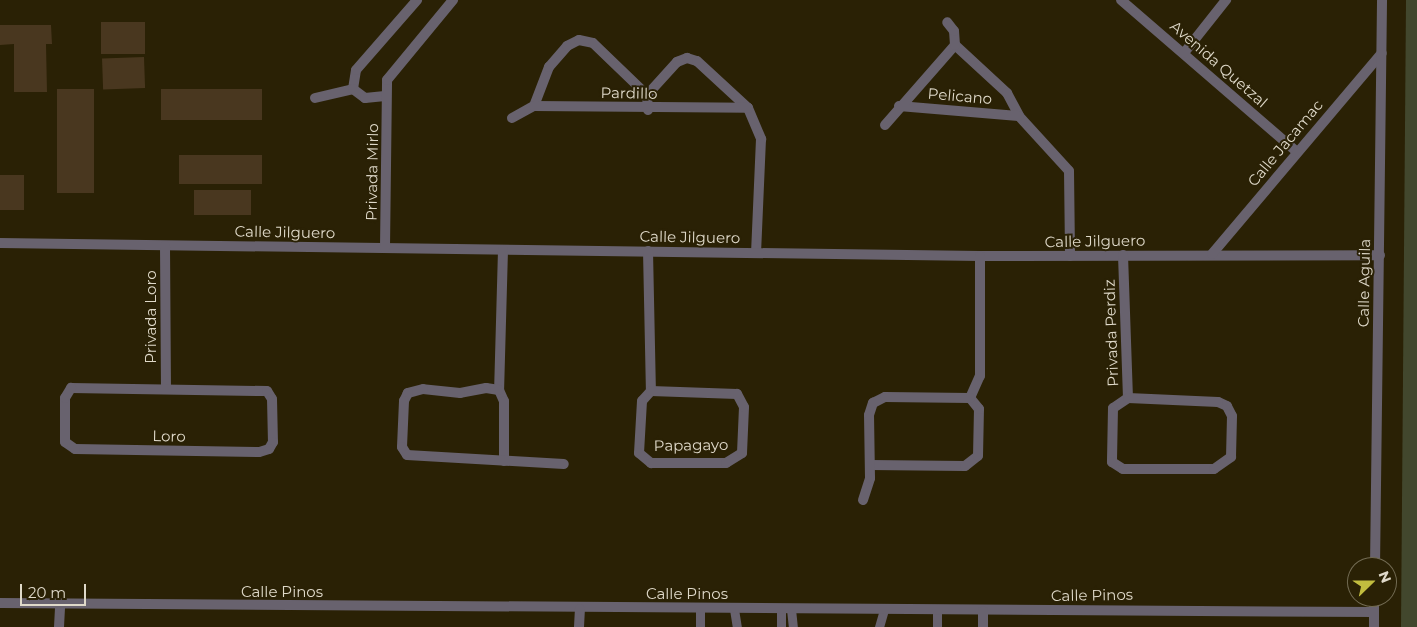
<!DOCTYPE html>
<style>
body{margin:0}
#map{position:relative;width:1417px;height:627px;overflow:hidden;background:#2a2105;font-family:Montserrat,sans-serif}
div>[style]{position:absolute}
.green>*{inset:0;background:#42472d}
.building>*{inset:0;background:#49371f;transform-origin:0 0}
.service>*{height:9px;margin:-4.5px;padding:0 4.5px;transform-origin:4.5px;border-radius:4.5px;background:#68626e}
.minor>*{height:10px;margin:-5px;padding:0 5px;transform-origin:5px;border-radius:5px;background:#68626e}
span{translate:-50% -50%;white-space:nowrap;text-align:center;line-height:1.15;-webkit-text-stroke:4px #2a2105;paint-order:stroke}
.street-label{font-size:15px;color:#dfd9c9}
.north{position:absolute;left:1347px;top:557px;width:50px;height:50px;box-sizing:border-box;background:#2a2105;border:1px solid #726b53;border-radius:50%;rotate:68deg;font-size:14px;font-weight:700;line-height:20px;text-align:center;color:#dfd9c9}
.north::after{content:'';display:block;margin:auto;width:18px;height:22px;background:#c2bd3f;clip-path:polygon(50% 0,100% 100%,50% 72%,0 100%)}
.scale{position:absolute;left:20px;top:584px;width:66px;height:22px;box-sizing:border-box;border:2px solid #dfd9c9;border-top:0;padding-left:6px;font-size:15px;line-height:18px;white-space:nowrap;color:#dfd9c9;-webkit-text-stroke:4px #2a2105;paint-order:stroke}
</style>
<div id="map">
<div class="green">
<div style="clip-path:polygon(1406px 0,1417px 0,1417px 627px,1401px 627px)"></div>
</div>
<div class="building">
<div style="left:101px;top:22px;width:44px;height:32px"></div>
<div style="clip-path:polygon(0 25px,51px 25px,52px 44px,46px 44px,47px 92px,14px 92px,14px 44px,0 45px)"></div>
<div style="left:144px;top:57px;width:31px;height:42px;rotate:88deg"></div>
<div style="left:57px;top:89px;width:37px;height:104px"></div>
<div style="left:262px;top:89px;width:31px;height:101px;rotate:90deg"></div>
<div style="left:179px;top:155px;width:83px;height:29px"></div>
<div style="left:0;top:175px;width:24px;height:35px"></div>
<div style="left:251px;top:190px;width:25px;height:57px;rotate:90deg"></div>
</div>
<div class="service">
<div style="left:700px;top:608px;width:19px;rotate:90deg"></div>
<div style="left:734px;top:609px;width:18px;rotate:81deg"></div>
<div style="left:781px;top:609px;width:18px;rotate:90deg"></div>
<div style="left:791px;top:609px;width:18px;rotate:84deg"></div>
<div style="left:879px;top:627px;width:19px;rotate:-74deg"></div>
<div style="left:937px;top:627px;width:18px;rotate:-90deg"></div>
</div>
<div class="minor">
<div style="left:1121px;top:0;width:231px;rotate:40.8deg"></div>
<div style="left:955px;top:45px;width:71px;rotate:42.7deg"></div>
<div style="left:1007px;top:93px;width:26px;rotate:62deg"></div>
<div style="left:1019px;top:116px;width:74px;rotate:47.7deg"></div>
<div style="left:1069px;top:171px;width:85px;rotate:89.3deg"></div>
<div style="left:1184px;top:53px;width:68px;rotate:-51.6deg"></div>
<div style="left:353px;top:89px;width:19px;rotate:-81deg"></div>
<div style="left:356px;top:70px;width:93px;rotate:-48.9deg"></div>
<div style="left:315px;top:98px;width:39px;rotate:-13deg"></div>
<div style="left:353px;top:89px;width:15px;rotate:37deg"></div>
<div style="left:365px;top:98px;width:20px;rotate:-6deg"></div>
<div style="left:534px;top:106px;width:42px;rotate:-69deg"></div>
<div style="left:549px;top:67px;width:28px;rotate:-49deg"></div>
<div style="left:567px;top:46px;width:13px;rotate:-27deg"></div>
<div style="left:579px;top:40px;width:14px;rotate:12deg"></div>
<div style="left:593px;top:43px;width:75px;rotate:43.9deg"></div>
<div style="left:899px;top:106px;width:120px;rotate:4.8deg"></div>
<div style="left:648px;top:110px;width:15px;rotate:-94deg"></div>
<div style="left:647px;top:95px;width:45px;rotate:-47.7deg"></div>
<div style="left:677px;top:62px;width:11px;rotate:-22deg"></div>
<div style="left:687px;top:58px;width:10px;rotate:17deg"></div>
<div style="left:697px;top:61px;width:69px;rotate:42.7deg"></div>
<div style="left:748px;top:108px;width:34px;rotate:67deg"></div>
<div style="left:761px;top:139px;width:114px;rotate:92.5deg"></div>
<div style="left:512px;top:118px;width:25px;rotate:-29deg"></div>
<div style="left:534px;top:106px;width:214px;rotate:0.5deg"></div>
<div style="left:885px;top:125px;width:106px;rotate:-48.8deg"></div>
<div style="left:955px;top:45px;width:14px;rotate:-94deg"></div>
<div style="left:954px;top:31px;width:11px;rotate:-128deg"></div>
<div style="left:0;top:243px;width:980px;rotate:0.76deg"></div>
<div style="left:980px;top:256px;width:400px;rotate:-0.1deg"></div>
<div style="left:165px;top:246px;width:142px;rotate:89.6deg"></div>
<div style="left:385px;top:248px;width:168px;rotate:-89.3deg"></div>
<div style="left:387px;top:80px;width:104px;rotate:-50.5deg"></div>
<div style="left:503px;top:250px;width:140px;rotate:91.6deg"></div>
<div style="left:499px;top:390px;width:12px;rotate:66deg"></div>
<div style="left:504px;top:401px;width:60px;rotate:90deg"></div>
<div style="left:648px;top:251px;width:140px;rotate:88.8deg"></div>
<div style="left:651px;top:391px;width:13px;rotate:132deg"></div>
<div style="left:642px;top:401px;width:52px;rotate:93.3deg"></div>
<div style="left:639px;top:453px;width:16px;rotate:40deg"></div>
<div style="left:651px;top:463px;width:75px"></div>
<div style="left:726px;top:463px;width:19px;rotate:-32deg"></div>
<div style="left:742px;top:453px;width:46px;rotate:-87.5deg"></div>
<div style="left:744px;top:407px;width:15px;rotate:-118deg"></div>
<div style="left:737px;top:394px;width:86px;rotate:-178deg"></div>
<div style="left:1212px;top:254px;width:263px;rotate:-49.8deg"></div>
<div style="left:1123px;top:255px;width:143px;rotate:88deg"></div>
<div style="left:1128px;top:398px;width:18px;rotate:146deg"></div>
<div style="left:1113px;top:408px;width:54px;rotate:91.1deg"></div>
<div style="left:1112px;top:462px;width:13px;rotate:32deg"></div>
<div style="left:1123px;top:469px;width:91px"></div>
<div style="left:1214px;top:469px;width:21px;rotate:-35deg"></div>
<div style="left:1231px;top:457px;width:41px;rotate:-88.6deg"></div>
<div style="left:1232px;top:416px;width:11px;rotate:-117deg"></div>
<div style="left:1227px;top:406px;width:10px;rotate:-156deg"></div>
<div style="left:1218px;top:402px;width:90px;rotate:-177.5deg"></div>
<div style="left:71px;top:388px;width:196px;rotate:0.9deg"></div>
<div style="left:267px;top:391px;width:9px;rotate:58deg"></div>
<div style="left:272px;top:399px;width:43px;rotate:88.7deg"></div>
<div style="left:273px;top:442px;width:8px;rotate:120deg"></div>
<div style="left:269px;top:449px;width:10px;rotate:163deg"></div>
<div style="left:259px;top:452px;width:184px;rotate:-179.1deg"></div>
<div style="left:75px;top:449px;width:12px;rotate:-145deg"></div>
<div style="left:65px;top:442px;width:44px;rotate:-90deg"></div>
<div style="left:65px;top:398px;width:12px;rotate:-59deg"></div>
<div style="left:499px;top:390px;width:13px;rotate:-171deg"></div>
<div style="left:486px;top:388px;width:26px;rotate:169deg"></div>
<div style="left:460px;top:393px;width:37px;rotate:-174deg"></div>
<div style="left:423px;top:389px;width:16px;rotate:165deg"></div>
<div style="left:408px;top:393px;width:9px;rotate:117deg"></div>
<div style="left:404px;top:401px;width:46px;rotate:92.5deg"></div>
<div style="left:402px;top:447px;width:9px;rotate:58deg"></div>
<div style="left:407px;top:455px;width:157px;rotate:3.3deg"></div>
<div style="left:870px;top:465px;width:95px;rotate:0.6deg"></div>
<div style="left:965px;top:466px;width:16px;rotate:-38deg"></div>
<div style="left:978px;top:456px;width:47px;rotate:-88.8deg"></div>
<div style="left:979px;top:409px;width:14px;rotate:-129deg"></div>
<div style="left:970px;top:398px;width:24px;rotate:-66deg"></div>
<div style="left:980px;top:376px;width:120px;rotate:-90deg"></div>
<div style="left:863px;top:500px;width:23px;rotate:-72deg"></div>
<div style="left:870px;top:478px;width:63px;rotate:-90.9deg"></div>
<div style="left:869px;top:415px;width:13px;rotate:-72deg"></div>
<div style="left:873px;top:403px;width:13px;rotate:-27deg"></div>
<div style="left:885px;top:397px;width:85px;rotate:0.7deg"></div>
<div style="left:1375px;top:567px;width:567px;rotate:-89.29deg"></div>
<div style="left:0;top:603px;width:1374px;rotate:0.38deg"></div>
<div style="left:59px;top:627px;width:22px;rotate:-87deg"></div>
<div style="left:579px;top:627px;width:18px;rotate:-87deg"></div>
<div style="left:983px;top:627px;width:16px;rotate:-90deg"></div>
<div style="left:1374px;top:627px;width:30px;rotate:-90deg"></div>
</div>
<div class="street-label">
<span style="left:1219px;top:64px;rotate:41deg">Avenida Quetzal</span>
<span style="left:629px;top:93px;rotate:1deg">Pardillo</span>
<span style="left:960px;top:96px;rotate:5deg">Pelicano</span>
<span style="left:1285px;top:143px;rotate:-50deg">Calle Jacamac</span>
<span style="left:372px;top:172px;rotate:-89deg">Privada Mirlo</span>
<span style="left:285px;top:232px;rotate:1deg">Calle Jilguero</span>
<span style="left:690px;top:237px;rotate:1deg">Calle Jilguero</span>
<span style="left:1095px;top:241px;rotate:-1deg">Calle Jilguero</span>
<span style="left:1364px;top:283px;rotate:-89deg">Calle Aguila</span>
<span style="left:151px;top:317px;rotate:-90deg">Privada Loro</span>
<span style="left:1111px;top:333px;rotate:-92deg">Privada Perdiz</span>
<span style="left:169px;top:436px;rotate:1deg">Loro</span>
<span style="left:691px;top:445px;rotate:-1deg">Papagayo</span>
<span style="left:282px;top:592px">Calle Pinos</span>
<span style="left:687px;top:594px">Calle Pinos</span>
<span style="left:1092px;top:595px;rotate:-1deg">Calle Pinos</span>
</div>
<div class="north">N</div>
<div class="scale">20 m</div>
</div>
